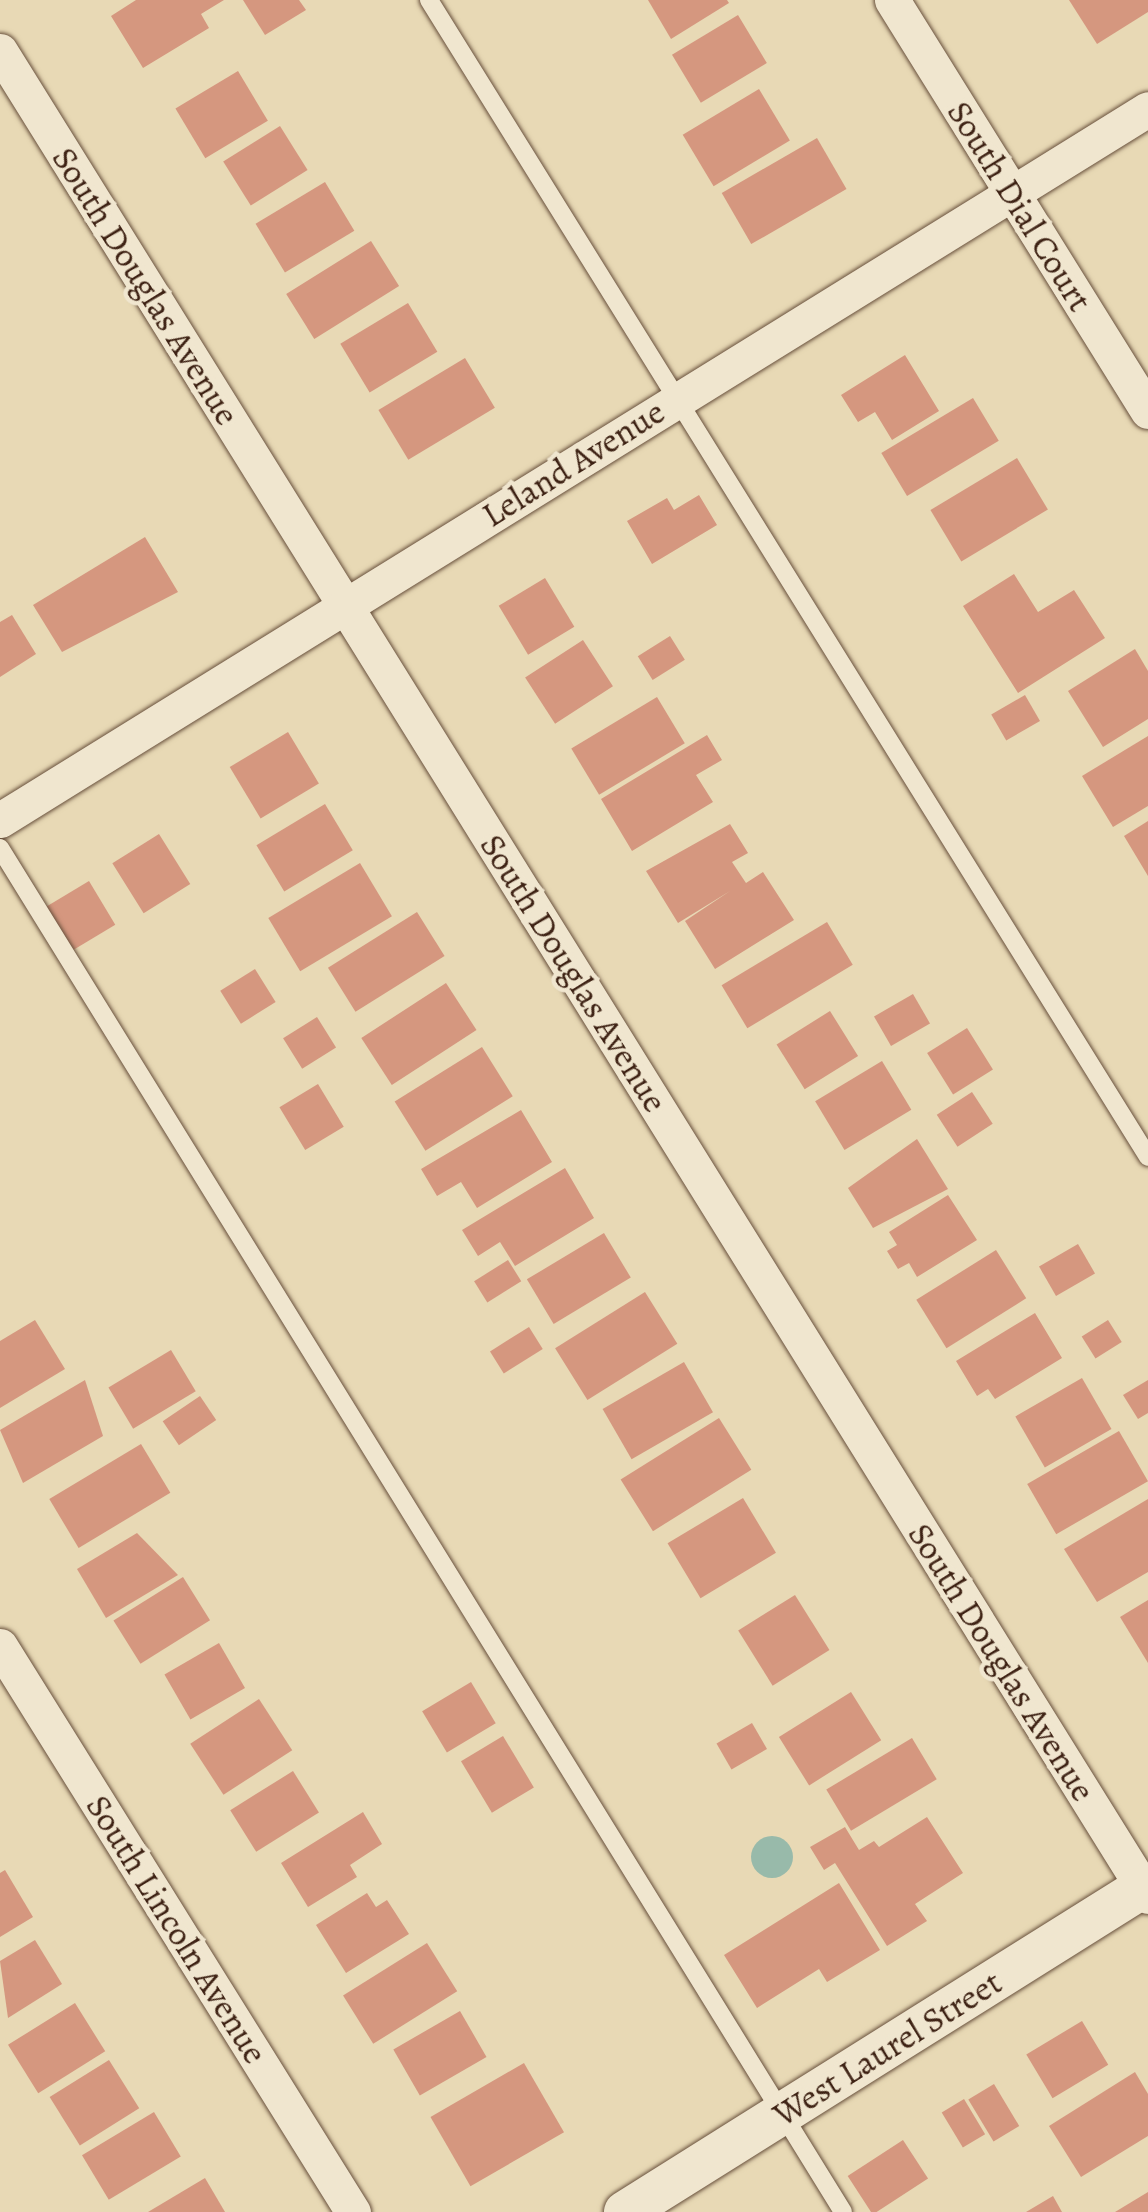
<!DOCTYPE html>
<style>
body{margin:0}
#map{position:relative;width:1148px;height:2212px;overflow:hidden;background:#e8d9b5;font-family:Alegreya,serif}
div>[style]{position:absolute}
.water>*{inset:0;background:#98baaa}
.round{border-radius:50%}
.building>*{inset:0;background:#d5977f;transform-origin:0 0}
.roads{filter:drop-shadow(0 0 2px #68503c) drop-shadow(0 0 2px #68503c)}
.service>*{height:18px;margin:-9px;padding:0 9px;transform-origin:9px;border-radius:9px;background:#f0e6cf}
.minor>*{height:35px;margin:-17.5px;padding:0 17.5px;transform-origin:17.5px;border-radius:17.5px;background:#f0e6cf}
.tertiary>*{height:42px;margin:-21px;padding:0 21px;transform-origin:21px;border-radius:21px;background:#f0e6cf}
span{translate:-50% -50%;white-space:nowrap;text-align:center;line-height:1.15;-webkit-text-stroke:9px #f0e6cf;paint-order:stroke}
.street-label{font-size:35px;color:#3e2214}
</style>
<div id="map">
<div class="water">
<div class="round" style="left:751px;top:1836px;width:42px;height:42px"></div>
</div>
<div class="building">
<div style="clip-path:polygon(136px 0,224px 0,201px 14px,209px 28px,143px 68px,111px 16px)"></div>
<div style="clip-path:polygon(243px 0,299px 0,306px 10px,265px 35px)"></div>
<div style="clip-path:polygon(648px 0,727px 0,729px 3px,671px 39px)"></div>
<div style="clip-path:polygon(1069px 0,1148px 0,1148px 12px,1097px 44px)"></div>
<div style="left:738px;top:15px;width:56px;height:77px;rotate:59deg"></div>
<div style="left:238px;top:71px;width:58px;height:73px;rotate:59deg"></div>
<div style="left:759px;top:89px;width:60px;height:89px;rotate:59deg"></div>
<div style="left:280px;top:126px;width:52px;height:67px;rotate:58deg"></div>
<div style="left:817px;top:138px;width:59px;height:110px;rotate:60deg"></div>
<div style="left:325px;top:182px;width:57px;height:81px;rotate:59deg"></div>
<div style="left:371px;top:241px;width:53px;height:100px;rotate:58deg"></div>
<div style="left:408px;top:303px;width:57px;height:79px;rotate:59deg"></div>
<div style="clip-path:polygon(905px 355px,939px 411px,892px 440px,875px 412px,858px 422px,841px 395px)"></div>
<div style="left:465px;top:358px;width:58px;height:101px;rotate:59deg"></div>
<div style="left:973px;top:398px;width:50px;height:107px;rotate:59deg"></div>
<div style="left:1017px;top:458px;width:60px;height:101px;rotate:59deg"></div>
<div style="clip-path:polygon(699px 495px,717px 525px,652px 564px,627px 521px,667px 498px,674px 510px)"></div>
<div style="clip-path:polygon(145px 537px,178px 592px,62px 652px,33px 605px)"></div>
<div style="clip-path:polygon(1014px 574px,1038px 612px,1074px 590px,1105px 638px,1018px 693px,963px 606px)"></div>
<div style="left:545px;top:578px;width:57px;height:54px;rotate:59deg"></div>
<div style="clip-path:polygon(12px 615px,36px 654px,0 677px,0 622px)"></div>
<div style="left:670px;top:636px;width:28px;height:38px;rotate:58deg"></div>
<div style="left:583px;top:640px;width:55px;height:69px;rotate:57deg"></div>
<div style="clip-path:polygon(1135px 649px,1148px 671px,1148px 719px,1103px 747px,1068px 691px)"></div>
<div style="left:1025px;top:695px;width:30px;height:39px;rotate:60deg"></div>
<div style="left:657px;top:697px;width:54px;height:100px;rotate:59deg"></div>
<div style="left:288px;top:732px;width:60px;height:68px;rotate:59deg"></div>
<div style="clip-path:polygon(707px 735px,722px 760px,696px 775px,713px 802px,632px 851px,601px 799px)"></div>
<div style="clip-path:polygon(1148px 736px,1148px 806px,1113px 827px,1082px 776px)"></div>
<div style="left:325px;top:804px;width:54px;height:80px;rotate:59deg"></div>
<div style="clip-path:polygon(1148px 821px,1148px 876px,1124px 836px)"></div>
<div style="clip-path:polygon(730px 824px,748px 853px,732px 862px,746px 883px,763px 872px,794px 920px,715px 969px,685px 921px,730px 891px,678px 923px,646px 871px)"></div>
<div style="left:159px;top:834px;width:59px;height:55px;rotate:58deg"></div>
<div style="left:360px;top:863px;width:62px;height:107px;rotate:59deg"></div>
<div style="left:89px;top:881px;width:51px;height:50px;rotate:59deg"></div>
<div style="left:417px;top:912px;width:52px;height:105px;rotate:58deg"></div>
<div style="left:827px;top:922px;width:50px;height:123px;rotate:59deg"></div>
<div style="left:255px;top:969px;width:39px;height:41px;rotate:58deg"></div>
<div style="left:446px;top:983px;width:56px;height:101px;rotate:57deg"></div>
<div style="left:913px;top:994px;width:34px;height:45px;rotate:60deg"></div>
<div style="left:830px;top:1011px;width:53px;height:63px;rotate:58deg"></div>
<div style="left:317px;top:1017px;width:36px;height:40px;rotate:58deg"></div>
<div style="left:967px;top:1028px;width:49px;height:47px;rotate:58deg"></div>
<div style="left:482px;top:1047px;width:58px;height:103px;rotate:58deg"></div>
<div style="left:882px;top:1061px;width:57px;height:78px;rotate:59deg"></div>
<div style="left:318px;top:1084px;width:50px;height:45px;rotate:59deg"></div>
<div style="left:972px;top:1092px;width:38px;height:42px;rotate:57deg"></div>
<div style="clip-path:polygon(521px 1110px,552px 1162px,477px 1208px,461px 1182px,437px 1196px,421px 1169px)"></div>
<div style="clip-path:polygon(917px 1139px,948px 1189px,873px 1228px,848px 1188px)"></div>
<div style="clip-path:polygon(565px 1168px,594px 1218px,515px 1266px,500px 1242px,478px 1256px,462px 1230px)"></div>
<div style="clip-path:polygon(948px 1195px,977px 1240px,917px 1277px,909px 1263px,898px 1269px,887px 1251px,897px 1245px,889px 1232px)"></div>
<div style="left:604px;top:1233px;width:52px;height:90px;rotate:59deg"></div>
<div style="left:1078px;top:1244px;width:34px;height:45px;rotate:60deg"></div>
<div style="left:996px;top:1250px;width:57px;height:94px;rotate:58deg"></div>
<div style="left:508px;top:1260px;width:25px;height:40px;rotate:58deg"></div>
<div style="left:645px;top:1292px;width:61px;height:106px;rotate:58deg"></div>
<div style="clip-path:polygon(1035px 1313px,1062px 1358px,995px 1399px,988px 1389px,977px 1396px,956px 1361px)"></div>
<div style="clip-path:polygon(35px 1320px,65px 1369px,0 1408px,0 1341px)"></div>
<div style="left:1108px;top:1320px;width:26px;height:31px;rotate:58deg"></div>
<div style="left:529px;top:1327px;width:26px;height:46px;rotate:58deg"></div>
<div style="left:171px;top:1350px;width:48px;height:73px;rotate:59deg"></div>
<div style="left:684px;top:1362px;width:58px;height:94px;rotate:60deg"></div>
<div style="left:1082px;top:1378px;width:59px;height:77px;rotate:60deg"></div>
<div style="clip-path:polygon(85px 1380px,103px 1436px,23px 1483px,0 1430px)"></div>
<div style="clip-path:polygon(1148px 1380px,1148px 1413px,1138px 1419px,1123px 1395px)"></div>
<div style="left:200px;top:1396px;width:29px;height:45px;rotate:56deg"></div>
<div style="left:719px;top:1418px;width:61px;height:116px;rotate:58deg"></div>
<div style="left:1119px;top:1431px;width:58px;height:106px;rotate:60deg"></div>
<div style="left:141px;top:1444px;width:57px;height:107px;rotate:59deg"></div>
<div style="left:743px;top:1498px;width:64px;height:88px;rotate:59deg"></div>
<div style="clip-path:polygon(1148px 1499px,1148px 1572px,1097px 1602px,1064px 1549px)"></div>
<div style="clip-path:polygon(137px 1533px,178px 1575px,106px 1618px,77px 1569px)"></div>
<div style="left:183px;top:1577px;width:51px;height:82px;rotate:58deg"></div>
<div style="left:795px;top:1595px;width:65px;height:67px;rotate:58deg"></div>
<div style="clip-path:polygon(1148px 1600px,1148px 1663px,1120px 1617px)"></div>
<div style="left:219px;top:1643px;width:52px;height:63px;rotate:60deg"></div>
<div style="left:471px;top:1682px;width:48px;height:57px;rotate:59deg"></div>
<div style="left:851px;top:1692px;width:57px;height:85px;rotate:58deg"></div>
<div style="left:259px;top:1699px;width:61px;height:82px;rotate:57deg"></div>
<div style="left:752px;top:1723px;width:30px;height:41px;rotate:60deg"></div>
<div style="left:503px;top:1736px;width:60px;height:49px;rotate:59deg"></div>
<div style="left:912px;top:1738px;width:48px;height:100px;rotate:59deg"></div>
<div style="left:293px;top:1771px;width:49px;height:74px;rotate:58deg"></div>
<div style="clip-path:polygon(363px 1812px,382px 1844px,350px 1865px,357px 1877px,308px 1907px,281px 1863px)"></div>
<div style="clip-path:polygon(927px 1817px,963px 1873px,915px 1904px,927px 1921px,887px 1946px,835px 1863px,824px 1870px,810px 1847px,845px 1827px,859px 1850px,874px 1841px,879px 1847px)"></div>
<div style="clip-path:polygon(5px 1870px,33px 1917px,0 1937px,0 1873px)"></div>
<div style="clip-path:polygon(839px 1883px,880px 1950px,827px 1982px,819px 1969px,757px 2008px,724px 1955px)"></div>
<div style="clip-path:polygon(367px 1893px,376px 1907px,387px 1900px,409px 1934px,346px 1973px,316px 1925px)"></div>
<div style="clip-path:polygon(35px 1940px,62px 1984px,8px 2018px,0 1961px)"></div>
<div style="left:427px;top:1943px;width:57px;height:99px;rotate:58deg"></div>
<div style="left:75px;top:2003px;width:57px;height:79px;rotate:58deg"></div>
<div style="left:460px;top:2011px;width:53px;height:77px;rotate:60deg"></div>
<div style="left:1082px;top:2021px;width:51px;height:65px;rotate:59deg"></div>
<div style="left:109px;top:2060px;width:57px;height:70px;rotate:58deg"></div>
<div style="left:524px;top:2063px;width:80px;height:108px;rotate:60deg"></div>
<div style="clip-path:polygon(1135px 2072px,1148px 2094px,1148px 2136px,1081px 2177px,1049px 2126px)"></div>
<div style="left:994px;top:2084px;width:49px;height:30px;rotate:59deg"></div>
<div style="left:964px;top:2099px;width:41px;height:26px;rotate:59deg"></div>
<div style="left:154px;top:2112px;width:52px;height:84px;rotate:59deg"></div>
<div style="left:903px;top:2140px;width:46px;height:66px;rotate:57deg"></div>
<div style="clip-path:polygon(205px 2178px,225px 2212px,148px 2212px)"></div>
<div style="clip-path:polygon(1148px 2192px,1148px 2212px,1115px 2212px)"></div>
<div style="clip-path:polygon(1053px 2196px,1062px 2212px,1026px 2212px)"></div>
</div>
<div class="roads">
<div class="service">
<div style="left:429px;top:0;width:1362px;rotate:58.14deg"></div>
<div style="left:0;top:848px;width:1603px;rotate:58.28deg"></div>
</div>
<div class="minor">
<div style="left:892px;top:0;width:484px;rotate:58.1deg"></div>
<div style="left:0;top:51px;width:2173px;rotate:58.11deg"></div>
<div style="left:0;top:820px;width:1350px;rotate:-31.77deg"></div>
<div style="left:0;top:1646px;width:667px;rotate:58.05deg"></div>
</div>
<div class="tertiary">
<div style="left:625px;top:2212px;width:617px;rotate:-32.09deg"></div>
</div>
</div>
<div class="street-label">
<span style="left:1020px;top:206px;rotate:58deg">South Dial Court</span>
<span style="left:146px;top:286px;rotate:58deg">South Douglas Avenue</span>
<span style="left:573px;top:463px;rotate:-32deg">Leland Avenue</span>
<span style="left:574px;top:973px;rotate:58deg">South Douglas Avenue</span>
<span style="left:1002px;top:1662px;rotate:58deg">South Douglas Avenue</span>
<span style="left:177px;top:1929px;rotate:58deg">South Lincoln Avenue</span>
<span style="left:887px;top:2048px;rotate:-32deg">West Laurel Street</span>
</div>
</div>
